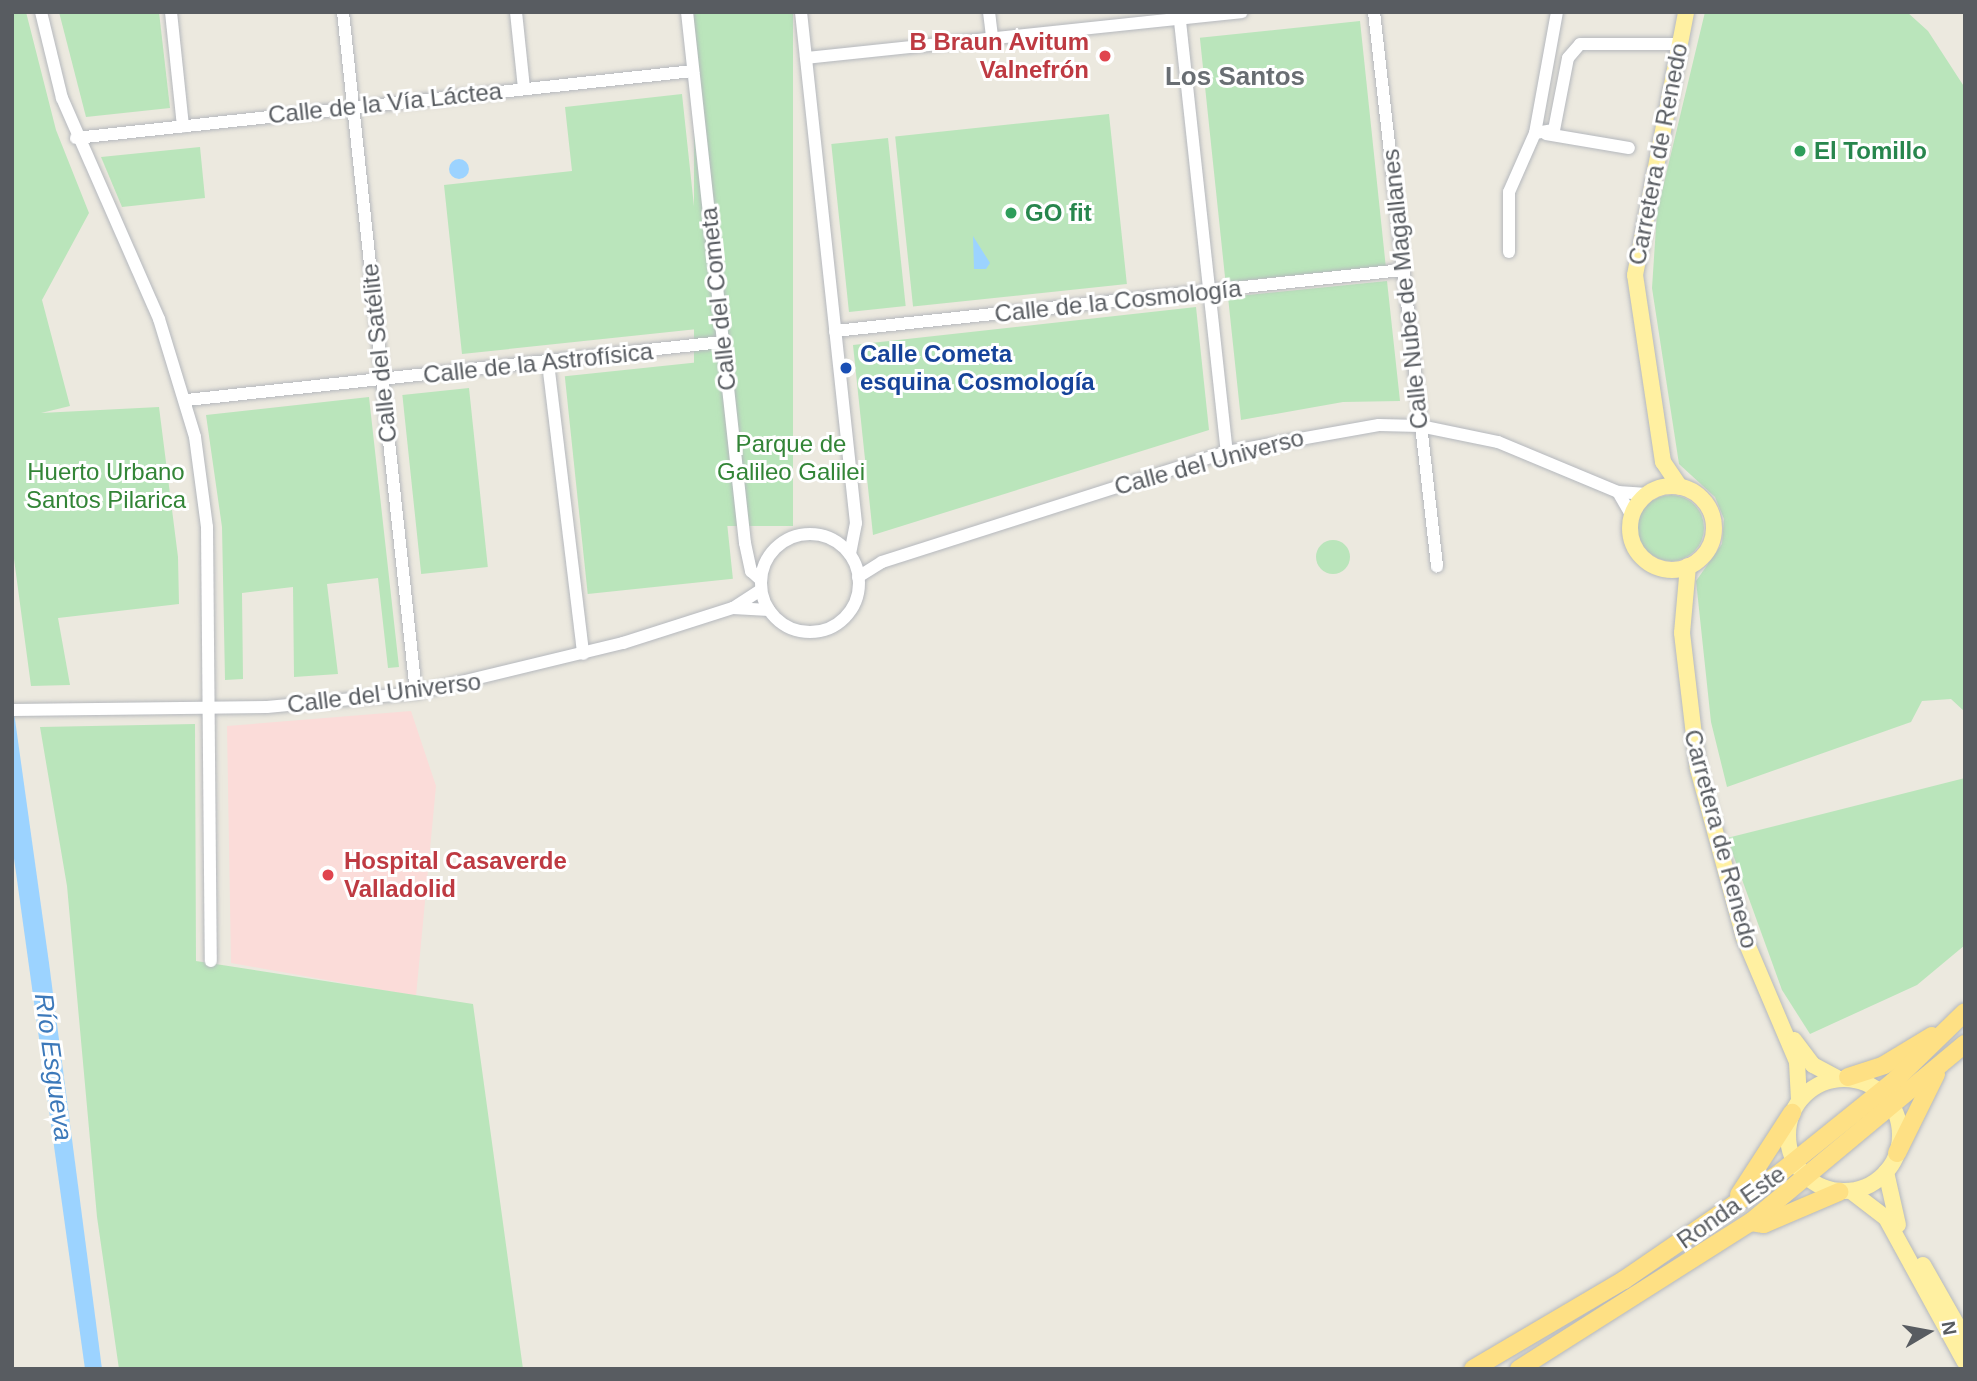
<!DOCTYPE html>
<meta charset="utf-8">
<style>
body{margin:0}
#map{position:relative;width:1977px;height:1381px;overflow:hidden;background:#ece9df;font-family:Arial,sans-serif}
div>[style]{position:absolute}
.medical>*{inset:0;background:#fbdcd9}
.green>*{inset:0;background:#bae5bb;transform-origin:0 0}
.round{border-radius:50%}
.water>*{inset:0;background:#9cd3ff}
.roads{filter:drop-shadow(0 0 2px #b5b8bd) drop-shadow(0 0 2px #b5b8bd)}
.minor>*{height:12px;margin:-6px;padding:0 6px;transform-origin:6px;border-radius:6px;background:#fff}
.minor>.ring{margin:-6px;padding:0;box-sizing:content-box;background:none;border:12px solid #fff;border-radius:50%}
.major>*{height:16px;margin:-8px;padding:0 8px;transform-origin:8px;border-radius:8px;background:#fff0a1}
.major>.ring{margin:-8px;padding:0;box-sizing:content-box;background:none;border:16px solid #fff0a1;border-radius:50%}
.highway>*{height:18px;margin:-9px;padding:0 9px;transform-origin:9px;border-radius:9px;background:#fee084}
.dots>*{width:19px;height:19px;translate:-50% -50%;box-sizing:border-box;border:4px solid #fff;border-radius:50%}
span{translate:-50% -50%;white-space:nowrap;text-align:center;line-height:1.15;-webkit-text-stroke:6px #fff;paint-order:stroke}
.health-label{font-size:24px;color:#be3a42;font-weight:700}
.right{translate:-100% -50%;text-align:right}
.left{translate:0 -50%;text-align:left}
.street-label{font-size:24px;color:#585c61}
.leisure-label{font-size:24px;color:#27864d;font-weight:700}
.transit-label{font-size:24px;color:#164399;font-weight:700}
.park-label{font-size:24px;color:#338537}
.neighbourhood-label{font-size:26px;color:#696e73;font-weight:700}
.water-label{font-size:26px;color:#3c79ba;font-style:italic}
.frame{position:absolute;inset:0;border:14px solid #585c61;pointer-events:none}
.north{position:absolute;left:1893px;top:1297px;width:70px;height:70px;-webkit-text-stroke:5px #fff;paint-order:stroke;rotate:80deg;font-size:19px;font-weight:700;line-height:28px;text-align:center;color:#585c61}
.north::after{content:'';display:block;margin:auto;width:24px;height:32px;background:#585c61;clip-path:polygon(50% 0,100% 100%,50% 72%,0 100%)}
</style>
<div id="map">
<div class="medical">
<div style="clip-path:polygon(411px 711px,436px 786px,416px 996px,231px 963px,227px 726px)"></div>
</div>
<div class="green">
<div style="clip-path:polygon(12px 12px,26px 12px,56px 130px,89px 213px,42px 300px,70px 406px,41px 413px,159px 407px,178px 557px,179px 604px,58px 618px,70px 685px,31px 686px,12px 544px)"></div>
<div style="clip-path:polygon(59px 12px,159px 12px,170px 108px,86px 117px)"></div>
<div style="left:694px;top:12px;width:99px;height:514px"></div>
<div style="clip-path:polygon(1705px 12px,1907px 12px,1928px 31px,1965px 88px,1965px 712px,1951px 699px,1922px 701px,1911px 722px,1727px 787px,1711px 722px,1696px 581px,1722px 544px,1724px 519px,1715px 497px,1679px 464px,1652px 288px,1657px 212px)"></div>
<div style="left:1360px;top:21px;width:246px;height:161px;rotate:84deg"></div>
<div style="clip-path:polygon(682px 94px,707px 328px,462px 354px,444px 185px,572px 171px,565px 107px)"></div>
<div style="left:1109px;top:114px;width:171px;height:215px;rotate:84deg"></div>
<div style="left:888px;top:138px;width:169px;height:57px;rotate:84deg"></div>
<div style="clip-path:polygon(200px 147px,205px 198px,122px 207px,101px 157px)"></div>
<div style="clip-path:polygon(1387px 281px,1400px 401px,1343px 402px,1241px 420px,1228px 297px)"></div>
<div style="clip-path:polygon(1196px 307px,1209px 430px,873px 535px,853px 345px)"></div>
<div style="left:710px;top:361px;width:219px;height:146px;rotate:84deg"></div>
<div style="left:469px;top:388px;width:180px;height:67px;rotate:84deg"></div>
<div style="clip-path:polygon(369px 397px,399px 667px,388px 668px,378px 578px,327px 584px,338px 674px,294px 677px,293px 587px,242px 593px,243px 679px,225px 680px,222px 527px,206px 415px)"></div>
<div class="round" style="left:1638px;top:495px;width:66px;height:66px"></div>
<div class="round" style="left:1316px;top:540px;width:34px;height:34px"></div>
<div style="clip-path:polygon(195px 724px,196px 961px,473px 1004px,523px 1369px,119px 1369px,97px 1217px,67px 886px,40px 727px)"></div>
<div style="clip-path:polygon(1965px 778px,1965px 945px,1917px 985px,1810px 1034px,1782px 990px,1727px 838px)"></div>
</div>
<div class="water">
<div class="round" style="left:449px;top:159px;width:20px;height:20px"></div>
<div style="clip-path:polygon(973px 236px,990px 263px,986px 269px,974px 269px)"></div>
<div style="clip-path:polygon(12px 698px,49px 963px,102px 1369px,85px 1369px,12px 844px)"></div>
</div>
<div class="roads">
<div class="minor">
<div style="left:41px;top:12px;width:89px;rotate:76.3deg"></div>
<div style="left:62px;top:98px;width:241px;rotate:66.3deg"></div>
<div style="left:159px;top:319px;width:123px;rotate:73deg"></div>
<div style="left:195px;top:437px;width:91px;rotate:82.4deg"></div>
<div style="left:207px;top:527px;width:434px;rotate:89.5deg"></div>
<div style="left:171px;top:12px;width:115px;rotate:84deg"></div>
<div style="left:343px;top:12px;width:685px;rotate:83.88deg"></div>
<div style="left:516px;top:12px;width:76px;rotate:84deg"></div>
<div style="left:687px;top:12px;width:534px;rotate:83.77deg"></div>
<div style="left:745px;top:543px;width:29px;rotate:78deg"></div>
<div style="left:751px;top:571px;width:13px;rotate:42deg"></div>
<div style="left:801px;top:12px;width:514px;rotate:83.86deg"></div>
<div style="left:856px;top:523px;width:32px;rotate:101deg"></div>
<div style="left:989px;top:12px;width:26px;rotate:83deg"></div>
<div style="left:1179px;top:12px;width:443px;rotate:83.8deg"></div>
<div style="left:1374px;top:12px;width:558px;rotate:83.51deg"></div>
<div style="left:806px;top:58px;width:438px;rotate:-6deg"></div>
<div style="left:1535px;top:133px;width:19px;rotate:-9deg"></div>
<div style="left:1554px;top:130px;width:73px;rotate:-79deg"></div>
<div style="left:1568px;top:58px;width:18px;rotate:-49deg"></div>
<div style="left:1580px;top:44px;width:99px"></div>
<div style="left:1546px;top:134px;width:84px;rotate:9.6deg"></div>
<div style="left:76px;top:138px;width:621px;rotate:-6.2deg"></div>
<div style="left:1509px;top:252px;width:60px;rotate:-90deg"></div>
<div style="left:1509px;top:192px;width:64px;rotate:-66.2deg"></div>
<div style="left:1535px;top:133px;width:123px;rotate:-79.7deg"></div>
<div style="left:835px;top:331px;width:570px;rotate:-6.14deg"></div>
<div style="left:548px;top:363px;width:293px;rotate:83.1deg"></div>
<div style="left:187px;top:400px;width:538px;rotate:-6.19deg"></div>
<div style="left:1618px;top:492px;width:28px;rotate:60deg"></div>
<div class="ring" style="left:761px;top:534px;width:86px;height:86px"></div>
<div style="left:858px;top:577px;width:28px;rotate:-32deg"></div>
<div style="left:882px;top:562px;width:362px;rotate:-17.7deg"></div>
<div style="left:1227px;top:452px;width:154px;rotate:-10.1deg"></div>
<div style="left:1379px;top:425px;width:41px;rotate:1.4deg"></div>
<div style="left:1420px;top:426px;width:80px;rotate:11.6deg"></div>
<div style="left:1498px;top:442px;width:130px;rotate:22.6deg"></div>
<div style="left:1618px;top:492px;width:29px;rotate:4deg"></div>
<div style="left:733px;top:608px;width:36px;rotate:3deg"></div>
<div style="left:12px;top:710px;width:255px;rotate:-0.7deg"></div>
<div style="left:267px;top:707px;width:150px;rotate:-5.4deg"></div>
<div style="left:416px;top:693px;width:213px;rotate:-13.6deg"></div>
<div style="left:623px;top:643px;width:115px;rotate:-17.7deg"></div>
<div style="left:733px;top:608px;width:33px;rotate:-33deg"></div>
</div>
<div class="major">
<div class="ring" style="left:1630px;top:486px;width:68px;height:68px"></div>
<div style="left:1680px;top:487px;width:30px;rotate:-124deg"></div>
<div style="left:1663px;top:462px;width:189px;rotate:-98.5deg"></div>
<div style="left:1635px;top:275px;width:268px;rotate:-79deg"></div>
<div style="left:1688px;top:566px;width:67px;rotate:95.1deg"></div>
<div style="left:1682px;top:633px;width:137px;rotate:83.3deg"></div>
<div style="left:1698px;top:769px;width:174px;rotate:74.7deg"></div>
<div style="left:1744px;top:937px;width:136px;rotate:67deg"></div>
<div style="left:1797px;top:1062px;width:38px;rotate:87deg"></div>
<div style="left:1794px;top:1040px;width:31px;rotate:53deg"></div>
<div style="left:1813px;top:1065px;width:26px;rotate:28deg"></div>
<div class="ring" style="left:1788px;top:1079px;width:96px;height:96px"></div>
<div style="left:1886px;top:1172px;width:54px;rotate:77.2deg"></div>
<div style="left:1852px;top:1192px;width:43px;rotate:37.4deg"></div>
<div style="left:1886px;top:1218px;width:164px;rotate:61.3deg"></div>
<div style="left:1923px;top:1265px;width:85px;rotate:60.4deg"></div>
</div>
<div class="highway">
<div style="left:1848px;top:1077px;width:38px;rotate:-18deg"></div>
<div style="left:1884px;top:1065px;width:56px;rotate:-31.1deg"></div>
<div style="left:1897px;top:1153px;width:88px;rotate:-63.7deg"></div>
<div style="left:1739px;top:1195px;width:98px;rotate:-57.1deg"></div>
<div style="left:1751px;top:1222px;width:13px;rotate:9deg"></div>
<div style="left:1764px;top:1224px;width:82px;rotate:-23.1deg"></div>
<div style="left:1473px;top:1369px;width:175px;rotate:-30.5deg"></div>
<div style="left:1624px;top:1280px;width:191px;rotate:-34.5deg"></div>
<div style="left:1781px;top:1172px;width:144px;rotate:-38.8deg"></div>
<div style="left:1893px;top:1082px;width:100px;rotate:-44.2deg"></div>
<div style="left:1519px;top:1369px;width:275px;rotate:-32.4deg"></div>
<div style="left:1751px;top:1222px;width:278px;rotate:-39.8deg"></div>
</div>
</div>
<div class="dots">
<div style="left:1105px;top:56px;background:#e0444e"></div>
<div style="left:1800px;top:151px;background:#2e9e5b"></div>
<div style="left:1011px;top:213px;background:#2e9e5b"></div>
<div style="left:846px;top:368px;background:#1a4fb4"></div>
<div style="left:328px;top:875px;background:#e0444e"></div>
</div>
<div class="health-label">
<span class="right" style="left:1089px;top:56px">B Braun Avitum<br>Valnefrón</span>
<span class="left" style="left:344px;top:875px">Hospital Casaverde<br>Valladolid</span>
</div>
<div class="street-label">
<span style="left:385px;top:103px;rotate:-6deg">Calle de la Vía Láctea</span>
<span style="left:1658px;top:154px;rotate:-79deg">Carretera de Renedo</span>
<span style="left:1405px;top:289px;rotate:-96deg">Calle Nube de Magallanes</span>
<span style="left:718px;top:299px;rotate:-96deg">Calle del Cometa</span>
<span style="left:1118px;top:301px;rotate:-6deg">Calle de la Cosmología</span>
<span style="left:379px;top:353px;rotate:-96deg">Calle del Satélite</span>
<span style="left:538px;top:363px;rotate:-6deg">Calle de la Astrofísica</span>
<span style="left:1209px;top:462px;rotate:-15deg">Calle del Universo</span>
<span style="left:384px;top:693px;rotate:-7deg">Calle del Universo</span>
<span style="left:1721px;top:839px;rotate:75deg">Carretera de Renedo</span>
<span style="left:1731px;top:1207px;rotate:-35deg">Ronda Este</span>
</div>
<div class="leisure-label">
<span class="left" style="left:1814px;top:151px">El Tomillo</span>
<span class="left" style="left:1025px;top:213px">GO fit</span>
</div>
<div class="transit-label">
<span class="left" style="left:860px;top:368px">Calle Cometa<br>esquina Cosmología</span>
</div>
<div class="park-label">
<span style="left:791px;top:458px">Parque de<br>Galileo Galilei</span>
<span style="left:106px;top:486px">Huerto Urbano<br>Santos Pilarica</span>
</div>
<div class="neighbourhood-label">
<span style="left:1235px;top:77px">Los Santos</span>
</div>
<div class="water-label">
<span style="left:53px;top:1067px;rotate:82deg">Río Esgueva</span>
</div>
<div class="frame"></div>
<div class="north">N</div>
</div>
